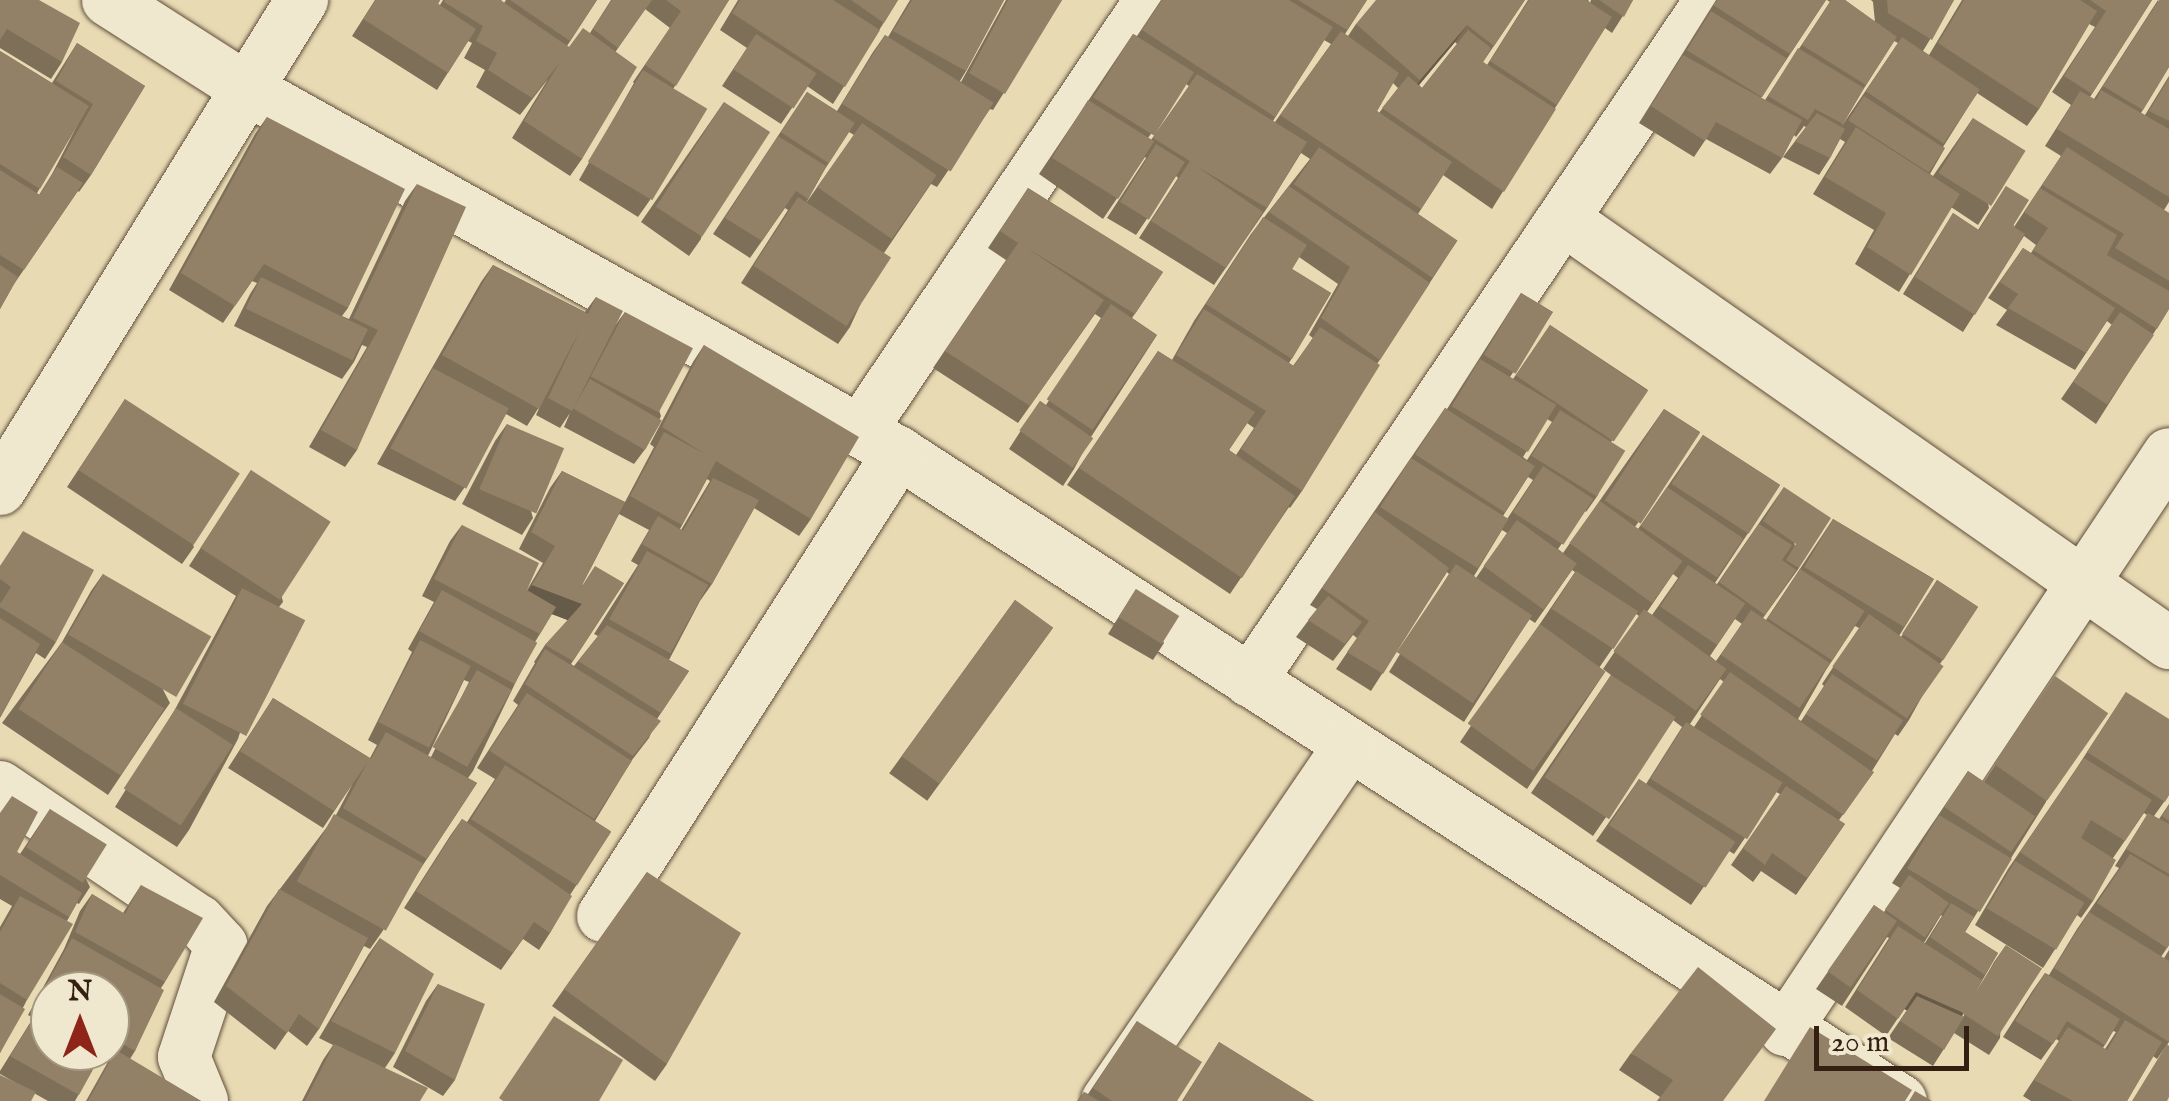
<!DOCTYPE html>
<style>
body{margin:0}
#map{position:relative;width:2169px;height:1101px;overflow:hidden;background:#e8dbb4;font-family:"IM FELL English",serif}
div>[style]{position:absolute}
.roads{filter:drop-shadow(0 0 2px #614e3b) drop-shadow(0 0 2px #614e3b)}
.minor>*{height:52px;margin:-26px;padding:0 26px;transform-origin:26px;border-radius:26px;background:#f0e8ce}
.wall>*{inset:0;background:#7e6f59;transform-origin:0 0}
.shaded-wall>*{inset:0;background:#665a48}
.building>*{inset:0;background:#928167;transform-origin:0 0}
span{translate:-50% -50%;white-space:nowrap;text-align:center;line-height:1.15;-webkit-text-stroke:8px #f0e8ce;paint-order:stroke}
.north{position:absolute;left:30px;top:971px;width:100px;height:100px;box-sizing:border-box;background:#f0e8ce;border:2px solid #a59883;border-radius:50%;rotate:0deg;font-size:28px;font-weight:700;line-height:40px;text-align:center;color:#341f13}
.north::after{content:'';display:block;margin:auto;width:35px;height:45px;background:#8f2418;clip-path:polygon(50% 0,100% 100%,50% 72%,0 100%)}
.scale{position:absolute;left:1814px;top:1026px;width:155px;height:45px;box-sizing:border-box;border:5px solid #341f13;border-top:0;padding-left:12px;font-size:30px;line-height:35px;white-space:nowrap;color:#341f13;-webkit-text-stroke:8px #f0e8ce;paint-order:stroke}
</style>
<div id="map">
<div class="roads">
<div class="minor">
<div style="left:108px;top:0;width:165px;rotate:32.6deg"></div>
<div style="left:247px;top:89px;width:747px;rotate:29.17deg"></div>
<div style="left:899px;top:453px;width:1193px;rotate:32.89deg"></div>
<div style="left:1566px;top:221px;width:736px;rotate:34.99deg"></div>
<div style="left:860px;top:431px;width:520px;rotate:-55.97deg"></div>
<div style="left:0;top:489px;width:575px;rotate:-58.3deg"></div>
<div style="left:1250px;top:681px;width:822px;rotate:-55.9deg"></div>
<div style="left:0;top:787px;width:240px;rotate:34deg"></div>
<div style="left:199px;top:921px;width:33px;rotate:47deg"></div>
<div style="left:221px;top:945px;width:118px;rotate:108.3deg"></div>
<div style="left:184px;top:1057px;width:48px;rotate:67.8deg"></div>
<div style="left:603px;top:916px;width:550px;rotate:-57.41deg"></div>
<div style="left:1785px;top:1030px;width:692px;rotate:-56.31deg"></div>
<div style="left:1107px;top:1101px;width:430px;rotate:-55.7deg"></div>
</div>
</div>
<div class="wall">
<div style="clip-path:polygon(0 0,62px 62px,51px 79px,0 48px)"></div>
<div style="clip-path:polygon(375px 0,440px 0,438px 4px,440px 5px,443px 0,501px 0,504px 3px,506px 0,597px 0,567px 46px,569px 47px,590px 33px,611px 0,729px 0,673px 89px,650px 200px,638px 217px,579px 180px,634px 83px,633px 82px,670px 28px,645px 9px,616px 51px,582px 159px,570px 176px,512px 138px,548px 79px,520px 115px,476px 87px,485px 70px,464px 58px,472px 43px,468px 41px,437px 90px,352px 36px)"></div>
<div style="clip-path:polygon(738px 0,898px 0,833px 104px,807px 86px,781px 124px,722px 86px,747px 48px,720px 30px)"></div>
<div style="clip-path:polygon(evenodd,910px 0,1004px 0,966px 71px,960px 81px,961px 82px,1006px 0,1062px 0,993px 110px,990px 109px,937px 187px,931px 184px,884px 253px,850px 327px,838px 344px,741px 283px,788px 210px,785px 208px,750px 258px,713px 234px,807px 92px,837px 111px,873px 52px,885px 35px,888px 37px,910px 0,849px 132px,854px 135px,806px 203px,825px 169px,849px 132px)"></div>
<div style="clip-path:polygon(evenodd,1161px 0,1367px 0,1345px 34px,1348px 36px,1356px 24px,1525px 0,1483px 62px,1487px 65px,1528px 0,1588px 0,1590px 3px,1591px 0,1633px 0,1612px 33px,1605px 28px,1492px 209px,1443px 175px,1418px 214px,1457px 241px,1377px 364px,1302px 491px,1290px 508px,1289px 507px,1230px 594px,1067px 485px,1158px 351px,1172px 360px,1194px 321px,1251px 234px,1310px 159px,1301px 153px,1267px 208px,1214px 285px,1139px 238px,1178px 178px,1176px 176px,1136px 235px,1107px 218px,1146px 158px,1145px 157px,1103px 219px,1039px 174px,1133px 34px,1137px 36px,1161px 0,1324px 40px,1331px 44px,1275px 122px,1273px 121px,1324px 40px,1161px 0,1455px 42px,1457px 44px,1422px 88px,1419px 85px,1455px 42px,1161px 0,1393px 83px,1398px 88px,1379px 113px,1377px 111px,1393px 83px,1161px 0,1186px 84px,1189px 86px,1151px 140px,1148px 138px,1186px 84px,1161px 0,1299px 257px,1338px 284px,1309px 335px,1313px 338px,1293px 366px,1289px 363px,1331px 293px,1292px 269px,1299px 257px,1161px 0,1247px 423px,1254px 428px,1236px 455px,1229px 450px,1247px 423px)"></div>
<div style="clip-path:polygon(evenodd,1716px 0,1826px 0,1761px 98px,1765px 100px,1830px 2px,1827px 0,1845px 0,1875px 22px,1873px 2px,1871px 0,1954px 0,1923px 51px,1929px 55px,1962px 0,2152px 0,2090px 97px,2094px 99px,2158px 0,2169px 67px,2141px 113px,2145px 115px,2169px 76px,2169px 202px,2164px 210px,2169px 213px,2169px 309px,2096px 424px,2061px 399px,2112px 325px,2107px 321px,2075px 370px,1996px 325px,2007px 310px,1988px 298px,2023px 248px,2031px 253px,2036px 245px,2024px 236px,1963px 332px,1903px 294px,1953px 213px,1978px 230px,2006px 186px,2014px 227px,2061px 156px,2045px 146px,2071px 105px,2052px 92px,2095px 27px,2089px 24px,2039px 109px,2027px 126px,1977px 93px,1943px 147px,1945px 148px,1930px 174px,1933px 176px,1973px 118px,1989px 208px,1978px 225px,1951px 207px,1899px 292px,1855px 264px,1874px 230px,1813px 194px,1845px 142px,1840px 139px,1830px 158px,1819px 175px,1783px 157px,1806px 127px,1804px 126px,1796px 137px,1794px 135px,1782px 158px,1770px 174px,1706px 139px,1694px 157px,1639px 123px,1716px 0,1894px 41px,1898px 43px,1841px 127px,1863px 90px,1894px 41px)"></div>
<div style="clip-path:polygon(evenodd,77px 43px,145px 86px,91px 175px,79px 192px,78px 191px,14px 284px,0 309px,0 51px,52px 83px,77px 43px,80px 120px,52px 174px,39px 195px,37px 193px,80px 120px)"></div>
<div style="clip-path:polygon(724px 102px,701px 239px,689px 256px,641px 222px)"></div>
<div style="clip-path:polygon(267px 117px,348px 308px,342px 316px,349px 319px,405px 201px,417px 184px,357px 450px,345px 467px,309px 447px,367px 347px,362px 345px,354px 362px,342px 379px,234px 326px,250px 294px,257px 283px,252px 281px,223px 323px,169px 290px,255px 134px)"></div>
<div style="clip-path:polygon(1028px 188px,1163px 272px,1132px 318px,1157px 335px,1091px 437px,1074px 469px,1063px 486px,1009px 449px,1040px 401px,1046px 405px,1101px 318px,1095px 314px,1018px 423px,933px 368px,1006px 260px,988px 248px)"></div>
<div style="clip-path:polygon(493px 265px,585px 312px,596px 297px,614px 327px,625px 312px,661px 416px,646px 448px,634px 464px,564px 427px,570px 413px,560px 428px,536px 415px,541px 404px,527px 426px,506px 414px,467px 484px,455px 501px,377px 464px,481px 282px)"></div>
<div style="clip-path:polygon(evenodd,1521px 293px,1553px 312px,1510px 377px,1513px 379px,1550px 325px,1648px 390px,1611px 442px,1598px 495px,1586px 512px,1585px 511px,1558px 549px,1563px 553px,1664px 409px,1700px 432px,1635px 527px,1638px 529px,1703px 435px,1780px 485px,1715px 583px,1717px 584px,1784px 487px,1799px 568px,1763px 618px,1766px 620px,1833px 519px,1934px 579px,1899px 636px,1901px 637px,1937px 580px,1978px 607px,1940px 664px,1909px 720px,1898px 736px,1895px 734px,1872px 771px,1874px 772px,1839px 820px,1845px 824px,1796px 895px,1761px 871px,1753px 882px,1731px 865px,1780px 794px,1776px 792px,1734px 854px,1729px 851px,1691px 905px,1596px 841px,1639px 779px,1646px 784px,1682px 727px,1673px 720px,1593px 836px,1531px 793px,1611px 675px,1619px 681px,1603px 669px,1639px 616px,1636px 614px,1599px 668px,1605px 672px,1527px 789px,1460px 742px,1575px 572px,1572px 570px,1535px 623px,1529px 619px,1464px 722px,1389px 672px,1449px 574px,1447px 572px,1371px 691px,1336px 669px,1357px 638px,1353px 635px,1333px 661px,1296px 637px,1317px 609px,1310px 605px,1445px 408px,1447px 409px,1521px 293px,1547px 419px,1552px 422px,1527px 460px,1523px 457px,1547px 419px,1521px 293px,1528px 477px,1533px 480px,1507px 519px,1503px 516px,1528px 477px,1521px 293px,1502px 530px,1507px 533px,1476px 578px,1474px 576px,1502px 530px,1521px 293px,1673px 574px,1678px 578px,1652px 615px,1647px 612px,1673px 574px,1521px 293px,1735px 619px,1742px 624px,1716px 661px,1710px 656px,1735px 619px,1521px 293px,1855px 626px,1859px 628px,1822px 684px,1824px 686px,1801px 721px,1798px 719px,1826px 670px,1855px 626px,1521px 293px,1720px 679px,1724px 682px,1694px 727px,1690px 724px,1720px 679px)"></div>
<div style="clip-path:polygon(evenodd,704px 345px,811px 519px,799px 536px,754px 508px,712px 584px,700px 601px,669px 660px,689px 671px,657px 719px,649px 738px,632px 760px,595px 821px,611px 832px,570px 895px,550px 933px,539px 950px,523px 939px,501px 970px,404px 908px,450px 836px,462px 819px,467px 822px,495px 779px,477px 768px,518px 705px,513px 701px,535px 663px,534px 662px,545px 645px,568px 620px,552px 614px,535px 642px,473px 771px,468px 778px,477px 783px,421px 868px,382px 932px,370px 949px,364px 946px,319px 1029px,307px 1046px,288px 1031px,275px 1050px,214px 1002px,267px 906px,336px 815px,353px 783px,323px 828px,228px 768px,273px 698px,370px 758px,377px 745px,368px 740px,412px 652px,408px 649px,434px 602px,422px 596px,450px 541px,462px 525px,527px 590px,543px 563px,519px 549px,550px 488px,562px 471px,625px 502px,654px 447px,650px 444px,693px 362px,704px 345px,707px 479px,710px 481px,681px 530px,680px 529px,707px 479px,704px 345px,619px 514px,649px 530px,631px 561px,638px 565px,594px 634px,598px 636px,574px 666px,571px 664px,624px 583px,582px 585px,619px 514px,704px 345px,464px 680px,469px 682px,431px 757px,428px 756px,464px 680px)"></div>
<div style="clip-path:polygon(125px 399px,194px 547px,182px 564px,67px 487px)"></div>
<div style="clip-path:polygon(507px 424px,533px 518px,522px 535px,462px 504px,495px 441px)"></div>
<div style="clip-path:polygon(251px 470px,283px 602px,279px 607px,238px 739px,189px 830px,177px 847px,115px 807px,173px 713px,236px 596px,189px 566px)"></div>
<div style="clip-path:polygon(0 565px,56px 642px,45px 659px,36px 653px,0 718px)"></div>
<div style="clip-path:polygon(103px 574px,170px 703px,158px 720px,108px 795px,2px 723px,62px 642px,91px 591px)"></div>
<div style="clip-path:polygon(1136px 589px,1164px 643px,1153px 660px,1108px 634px)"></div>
<div style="left:1015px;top:600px;width:47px;height:214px;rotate:36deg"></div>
<div style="clip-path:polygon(evenodd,2055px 676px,2046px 802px,1965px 932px,1998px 953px,1962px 1016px,1963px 1017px,1994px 962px,2006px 945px,2000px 1038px,1989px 1055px,1954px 1033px,1933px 1066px,1888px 1038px,1907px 1010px,1904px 1009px,1886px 1036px,1845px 1007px,1889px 938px,1887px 937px,1842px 1006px,1816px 989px,1874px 905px,1884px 912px,1900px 888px,1892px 883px,1968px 771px,1984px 782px,2055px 676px,1941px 915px,1942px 916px,1925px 943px,1924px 943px,1941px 915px)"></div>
<div style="clip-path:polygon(evenodd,2126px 692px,2169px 795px,2154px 816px,2159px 819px,2169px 804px,2169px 945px,2161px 957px,2164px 958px,2169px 950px,2169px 1042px,2157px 1059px,2153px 1056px,2127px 1101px,2031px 1101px,2023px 1096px,2059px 1041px,2056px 1039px,2041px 1060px,2003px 1037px,2033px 990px,2045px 973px,2049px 975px,2077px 929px,2119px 868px,2115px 866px,2147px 815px,2144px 813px,2113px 858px,2093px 901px,2081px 918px,2077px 915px,2043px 968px,1975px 925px,2008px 869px,2076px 769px,2126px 692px,2113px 1031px,2116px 1032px,2105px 1049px,2103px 1048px,2113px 1031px)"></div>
<div style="clip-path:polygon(50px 809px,90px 887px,79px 904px,77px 903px,67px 921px,0 1053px,0 927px,12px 906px,0 899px,0 813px,17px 852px,20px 854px)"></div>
<div style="clip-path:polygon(647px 872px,667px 1064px,655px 1081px,552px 1006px)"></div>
<div style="clip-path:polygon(evenodd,141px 885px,165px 982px,161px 988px,135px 1051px,130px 1059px,201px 1101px,86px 1101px,109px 1060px,101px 1055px,75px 1101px,48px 1101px,0 1074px,0 1071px,33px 1018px,28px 1015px,64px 949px,80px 911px,92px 894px,123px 913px,141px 885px,50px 991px,110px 991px,110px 1051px,50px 1051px,50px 991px)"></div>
<div style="clip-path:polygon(380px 938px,395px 1053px,385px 1068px,420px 1101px,302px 1101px,323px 1060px,333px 1045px,319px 1038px,368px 955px)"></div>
<div style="clip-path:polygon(438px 984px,455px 1080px,443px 1096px,393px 1067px,426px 1001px)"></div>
<div style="clip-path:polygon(1137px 1021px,1177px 1101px,1077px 1101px,1084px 1092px,1088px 1094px)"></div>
<div style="clip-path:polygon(1219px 1042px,1314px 1101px,1182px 1101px)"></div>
<div style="clip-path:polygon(1631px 1053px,1723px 1101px,1657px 1101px,1660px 1097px,1619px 1070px)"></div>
</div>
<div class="shaded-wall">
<div style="clip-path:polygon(1467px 25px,1455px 42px,1409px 97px,1420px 80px)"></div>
<div style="clip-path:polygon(532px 585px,582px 604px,570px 621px,520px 602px)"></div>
<div style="clip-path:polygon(1916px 992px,1964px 1013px,1952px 1030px,1904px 1009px)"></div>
</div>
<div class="building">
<div style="clip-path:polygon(0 0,39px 0,80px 23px,62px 62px,7px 29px,0 40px)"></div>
<div style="clip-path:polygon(376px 0,440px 0,438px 4px,476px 29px,448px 73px,363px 19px)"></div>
<div style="clip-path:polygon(445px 0,500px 0,569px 47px,583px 28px,637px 67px,582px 159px,524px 121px,560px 62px,532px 98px,488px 70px,497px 53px,476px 41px,483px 26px,444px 2px)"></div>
<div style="clip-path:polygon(510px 0,597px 0,570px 41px)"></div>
<div style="clip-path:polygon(612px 0,652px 0,618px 48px,593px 29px)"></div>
<div style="clip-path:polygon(666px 0,729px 0,676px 86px,645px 65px,681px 11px)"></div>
<div style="clip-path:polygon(740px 0,833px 0,880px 30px,845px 87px,732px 13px)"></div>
<div style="clip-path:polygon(851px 0,898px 0,884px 23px)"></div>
<div style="clip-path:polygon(912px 0,1004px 0,966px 71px,893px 31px)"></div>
<div style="clip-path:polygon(1008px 0,1062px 0,1005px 94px,969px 73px)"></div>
<div style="clip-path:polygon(1162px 0,1289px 0,1333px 27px,1275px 117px,1142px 30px)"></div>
<div style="clip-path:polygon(1298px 0,1367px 0,1347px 30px)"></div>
<div style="clip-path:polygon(1376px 0,1525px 0,1494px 46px,1467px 25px,1420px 80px,1356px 24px)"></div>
<div style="clip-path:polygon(1529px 0,1586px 0,1612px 17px,1557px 105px,1490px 61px)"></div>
<div style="clip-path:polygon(1599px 0,1633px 0,1624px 17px)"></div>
<div style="clip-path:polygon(1717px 0,1826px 0,1790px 54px,1713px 5px)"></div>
<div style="clip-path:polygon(1831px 0,1845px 0,1897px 37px,1866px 85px,1802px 45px)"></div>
<div style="clip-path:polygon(1887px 0,1954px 0,1932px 40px,1888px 13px)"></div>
<div style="clip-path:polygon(1964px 0,2080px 0,2097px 11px,2039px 109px,1938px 43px)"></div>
<div style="clip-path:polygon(2090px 0,2152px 0,2092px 94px,2064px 76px,2106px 11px)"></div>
<div style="clip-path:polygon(2159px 0,2169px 0,2169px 67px,2143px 110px,2103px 86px)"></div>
<div style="left:1711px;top:11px;width:89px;height:46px;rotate:32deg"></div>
<div style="clip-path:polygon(1468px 30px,1491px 48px,1483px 62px,1556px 109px,1504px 192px,1382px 108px,1408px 76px,1422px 88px)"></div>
<div style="clip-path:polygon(1341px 31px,1399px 73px,1377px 111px,1452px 162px,1421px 209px,1280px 115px)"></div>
<div style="left:756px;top:34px;width:72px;height:42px;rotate:33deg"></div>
<div style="left:1133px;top:34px;width:72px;height:75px;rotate:32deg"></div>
<div style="left:885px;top:35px;width:128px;height:81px;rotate:32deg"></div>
<div style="left:1902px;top:37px;width:94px;height:65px;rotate:34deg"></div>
<div style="clip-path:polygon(77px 43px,145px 86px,91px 175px,63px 157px,93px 104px,56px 81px)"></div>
<div style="clip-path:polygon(1798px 48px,1864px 88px,1843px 124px,1815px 109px,1808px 120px,1768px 96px)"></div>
<div style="clip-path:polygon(0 51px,89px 106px,40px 189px,0 164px)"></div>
<div style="clip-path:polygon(1683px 55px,1802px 120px,1782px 158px,1716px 122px,1705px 141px,1651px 106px)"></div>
<div style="left:643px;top:70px;width:75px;height:107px;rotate:31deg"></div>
<div style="clip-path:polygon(1197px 74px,1307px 142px,1267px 208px,1196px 166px,1263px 212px,1226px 268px,1151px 221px,1190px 161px,1153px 138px)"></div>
<div style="clip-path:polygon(2169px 78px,2169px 121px,2149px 111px)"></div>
<div style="clip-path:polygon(2101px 90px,2169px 129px,2169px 197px,2057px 129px,2080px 91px,2096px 100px)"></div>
<div style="left:807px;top:92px;width:57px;height:48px;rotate:33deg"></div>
<div style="left:1864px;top:96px;width:96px;height:29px;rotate:33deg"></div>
<div style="left:1088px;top:100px;width:78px;height:68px;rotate:32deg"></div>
<div style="left:724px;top:102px;width:55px;height:125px;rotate:33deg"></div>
<div style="clip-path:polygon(1817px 113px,1845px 129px,1830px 158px,1795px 141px)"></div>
<div style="clip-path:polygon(267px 117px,405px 189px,348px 308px,264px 264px,235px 306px,181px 273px)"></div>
<div style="left:1973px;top:118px;width:62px;height:65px;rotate:32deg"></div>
<div style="left:862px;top:123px;width:91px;height:78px;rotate:35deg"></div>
<div style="clip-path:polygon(1856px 127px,1960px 194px,1911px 275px,1867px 247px,1886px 213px,1825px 177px)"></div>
<div style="clip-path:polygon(778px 136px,826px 166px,808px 199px,796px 191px,762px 241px,725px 218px)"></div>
<div style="left:1156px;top:144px;width:34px;height:68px;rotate:32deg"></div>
<div style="left:1319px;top:147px;width:167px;height:45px;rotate:34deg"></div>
<div style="clip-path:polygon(2067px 147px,2169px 213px,2169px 281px,2115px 248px,2124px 234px,2042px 185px)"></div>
<div style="clip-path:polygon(57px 167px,83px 183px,24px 270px,0 255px,0 170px,40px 195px)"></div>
<div style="clip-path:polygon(417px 184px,466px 207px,357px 450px,321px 430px,378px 330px,353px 318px)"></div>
<div style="clip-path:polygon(1289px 186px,1430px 283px,1380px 360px,1321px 318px,1350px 267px,1269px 212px)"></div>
<div style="clip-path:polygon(2006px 186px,2029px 200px,2013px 226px,2025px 234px,1975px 315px,1915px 277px,1953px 213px,1979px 230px)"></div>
<div style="clip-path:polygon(1028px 188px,1163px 272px,1135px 314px,1027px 248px,1104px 300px,1030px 406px,945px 351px,1018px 243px,1000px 231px)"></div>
<div style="clip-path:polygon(2040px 188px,2117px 235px,2107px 255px,2169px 291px,2169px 309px,2157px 329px,2033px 250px,2048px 228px,2024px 212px)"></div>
<div style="left:798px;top:197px;width:111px;height:82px;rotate:33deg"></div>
<div style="clip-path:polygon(1263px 217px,1307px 245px,1292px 269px,1331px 293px,1292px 359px,1206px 304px)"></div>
<div style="clip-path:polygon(2023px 248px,2115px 308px,2086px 353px,2008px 308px,2018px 294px,2000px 282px)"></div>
<div style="clip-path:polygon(0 265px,18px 277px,0 309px)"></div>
<div style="clip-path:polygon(493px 265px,588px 314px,596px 297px,623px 311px,572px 411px,548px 398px,580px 330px,539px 409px,442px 355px)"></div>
<div style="left:261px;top:277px;width:119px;height:35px;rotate:26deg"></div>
<div style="left:1521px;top:293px;width:37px;height:72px;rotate:31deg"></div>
<div style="left:1111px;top:304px;width:55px;height:115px;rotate:34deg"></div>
<div style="clip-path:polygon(1204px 309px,1294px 366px,1320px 327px,1380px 365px,1302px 491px,1241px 449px,1266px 411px,1176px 355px)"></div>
<div style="left:625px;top:312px;width:77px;height:73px;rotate:28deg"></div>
<div style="left:2120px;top:312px;width:41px;height:84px;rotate:34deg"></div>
<div style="left:1550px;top:325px;width:118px;height:61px;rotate:34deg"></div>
<div style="clip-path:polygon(704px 345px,859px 437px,811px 519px,716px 461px,682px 525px,630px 496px,664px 432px,705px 454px,662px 427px)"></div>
<div style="clip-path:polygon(1158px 351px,1255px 412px,1229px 450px,1295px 496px,1242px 578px,1079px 468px)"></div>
<div style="left:1480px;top:359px;width:89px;height:55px;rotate:31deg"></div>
<div style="left:433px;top:368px;width:86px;height:91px;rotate:28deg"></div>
<div style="left:590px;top:379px;width:83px;height:34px;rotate:30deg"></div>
<div style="left:125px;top:399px;width:137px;height:85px;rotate:33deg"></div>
<div style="left:1040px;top:401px;width:65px;height:36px;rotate:35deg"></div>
<div style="left:1445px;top:408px;width:107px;height:55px;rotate:33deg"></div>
<div style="left:1664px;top:409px;width:43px;height:109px;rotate:33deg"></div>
<div style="left:1560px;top:410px;width:77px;height:54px;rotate:32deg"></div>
<div style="left:507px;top:424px;width:62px;height:71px;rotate:23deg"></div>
<div style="left:1703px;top:435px;width:92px;height:58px;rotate:33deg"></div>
<div style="left:1411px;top:458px;width:115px;height:58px;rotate:32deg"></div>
<div style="left:1543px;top:466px;width:60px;height:55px;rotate:33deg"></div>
<div style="left:251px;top:470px;width:95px;height:93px;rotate:33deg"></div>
<div style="clip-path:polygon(562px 471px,625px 502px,580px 589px,595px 566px,624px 583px,573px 661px,545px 645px,582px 604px,532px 585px,555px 546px,531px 532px)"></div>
<div style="clip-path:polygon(713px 478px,759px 500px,712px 584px,642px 544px,658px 516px,683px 531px)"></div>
<div style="left:1667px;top:487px;width:92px;height:47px;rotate:34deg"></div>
<div style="clip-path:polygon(1784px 487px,1831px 518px,1799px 568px,1786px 560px,1796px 544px,1763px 521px)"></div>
<div style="left:1600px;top:501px;width:102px;height:52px;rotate:36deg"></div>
<div style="clip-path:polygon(1375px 512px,1449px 568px,1383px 674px,1347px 652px,1369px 621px,1322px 588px)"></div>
<div style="left:1833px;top:519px;width:117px;height:56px;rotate:31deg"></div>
<div style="left:1517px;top:520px;width:74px;height:57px;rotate:36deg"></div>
<div style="clip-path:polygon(1759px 524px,1792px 545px,1782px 560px,1796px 570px,1765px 615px,1719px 582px)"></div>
<div style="clip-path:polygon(462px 525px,539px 563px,527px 590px,556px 607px,540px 634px,434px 579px)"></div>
<div style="clip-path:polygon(23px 531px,94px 570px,56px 642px,0 607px,0 604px,11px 587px,0 579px,0 566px)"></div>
<div style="left:647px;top:551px;width:70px;height:78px;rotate:29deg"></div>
<div style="left:1456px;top:564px;width:92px;height:106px;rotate:34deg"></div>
<div style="left:1688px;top:565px;width:69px;height:50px;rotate:34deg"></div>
<div style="left:1800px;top:569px;width:77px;height:59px;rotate:33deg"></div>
<div style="left:1576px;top:571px;width:74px;height:45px;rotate:33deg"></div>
<div style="left:103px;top:574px;width:125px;height:70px;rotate:30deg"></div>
<div style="left:1937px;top:580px;width:49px;height:64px;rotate:33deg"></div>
<div style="left:242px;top:588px;width:71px;height:130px;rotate:27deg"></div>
<div style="left:1136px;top:589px;width:51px;height:33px;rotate:32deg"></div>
<div style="left:442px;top:590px;width:109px;height:47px;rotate:29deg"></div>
<div style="clip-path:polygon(1328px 596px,1362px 622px,1345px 644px,1308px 620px)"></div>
<div style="left:1015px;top:600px;width:47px;height:193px;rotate:36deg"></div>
<div style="left:1644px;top:609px;width:102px;height:52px;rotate:36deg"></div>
<div style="left:1751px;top:610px;width:95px;height:54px;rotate:34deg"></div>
<div style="left:1869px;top:614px;width:91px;height:64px;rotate:35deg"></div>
<div style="clip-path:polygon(0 618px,40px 644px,1px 716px,0 715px)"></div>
<div style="left:1540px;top:624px;width:81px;height:123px;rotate:36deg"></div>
<div style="clip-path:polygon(607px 625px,689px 671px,661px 713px,578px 661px)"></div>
<div style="left:420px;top:640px;width:57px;height:92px;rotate:27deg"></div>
<div style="left:62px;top:642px;width:122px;height:80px;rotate:33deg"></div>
<div style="clip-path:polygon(545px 649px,661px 721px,633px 756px,525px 684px)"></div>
<div style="left:477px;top:670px;width:40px;height:89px;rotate:30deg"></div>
<div style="left:1730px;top:672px;width:175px;height:52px;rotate:35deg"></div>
<div style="left:1832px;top:674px;width:85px;height:48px;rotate:33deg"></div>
<div style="left:1611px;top:675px;width:77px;height:122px;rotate:33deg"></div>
<div style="left:2055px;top:676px;width:65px;height:107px;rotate:35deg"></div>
<div style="clip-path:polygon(2126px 692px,2169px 719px,2169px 795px,2165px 802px,2087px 752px)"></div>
<div style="left:527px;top:693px;width:125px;height:69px;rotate:33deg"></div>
<div style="clip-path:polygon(273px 698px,371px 759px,386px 732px,477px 783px,427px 859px,343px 808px,367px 763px,334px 811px,240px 751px)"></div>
<div style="left:176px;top:708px;width:68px;height:96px;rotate:33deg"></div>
<div style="left:1686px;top:722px;width:114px;height:67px;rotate:32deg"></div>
<div style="clip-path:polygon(2084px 758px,2152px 800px,2125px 841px,2091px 820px,2081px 838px,2116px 860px,2093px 901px,2020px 852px)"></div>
<div style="left:505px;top:765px;width:125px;height:64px;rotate:32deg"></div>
<div style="left:1968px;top:771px;width:81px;height:43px;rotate:34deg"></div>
<div style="left:1639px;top:779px;width:115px;height:55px;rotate:33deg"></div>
<div style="clip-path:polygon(1786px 786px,1845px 824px,1807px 878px,1772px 853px,1765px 865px,1743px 848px)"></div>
<div style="clip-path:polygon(12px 796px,38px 812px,17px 852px,82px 893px,69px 917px,0 875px,0 813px)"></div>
<div style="clip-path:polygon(2169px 805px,2169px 821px,2162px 816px)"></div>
<div style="left:50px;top:809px;width:67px;height:45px;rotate:32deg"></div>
<div style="clip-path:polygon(2148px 813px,2169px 824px,2169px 874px,2126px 849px)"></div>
<div style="left:334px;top:814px;width:102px;height:77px;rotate:29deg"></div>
<div style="left:1939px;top:815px;width:85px;height:62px;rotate:31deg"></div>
<div style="clip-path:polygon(462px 819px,572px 896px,550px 933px,534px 922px,513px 953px,416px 891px)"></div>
<div style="clip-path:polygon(2130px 854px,2169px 877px,2169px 945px,2167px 948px,2097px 903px)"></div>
<div style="left:2015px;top:861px;width:81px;height:55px;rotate:31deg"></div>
<div style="clip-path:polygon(647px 872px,741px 933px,667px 1064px,564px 989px)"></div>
<div style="left:1909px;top:875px;width:49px;height:42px;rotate:35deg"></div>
<div style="clip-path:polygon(141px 885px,203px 918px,165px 982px,75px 932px,92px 894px,125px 914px)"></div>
<div style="clip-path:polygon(279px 889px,368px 938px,319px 1029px,299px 1014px,287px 1033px,226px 986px)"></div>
<div style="clip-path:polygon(20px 896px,73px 924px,27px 1000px,0 983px,0 932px)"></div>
<div style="clip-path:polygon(1951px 903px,1974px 917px,1965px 932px,1998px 953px,1985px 975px,1930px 937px)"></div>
<div style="left:1874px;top:905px;width:28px;height:81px;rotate:35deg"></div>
<div style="clip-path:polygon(2089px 912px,2169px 961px,2169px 1042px,2054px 968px)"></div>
<div style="clip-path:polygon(1898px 926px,1982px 980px,1964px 1013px,1916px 992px,1898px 1019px,1857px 990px)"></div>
<div style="clip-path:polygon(72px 938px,164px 990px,135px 1051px,110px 1037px,110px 991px,50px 991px,50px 1004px,39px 998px)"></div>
<div style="clip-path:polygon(380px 938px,434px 974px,395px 1053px,331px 1021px)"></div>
<div style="left:2006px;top:945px;width:43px;height:81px;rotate:33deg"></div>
<div style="clip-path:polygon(1698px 967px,1776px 1029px,1723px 1101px,1661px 1101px,1659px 1099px,1673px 1080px,1631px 1053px)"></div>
<div style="clip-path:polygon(2045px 973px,2120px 1019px,2105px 1045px,2067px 1021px,2053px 1044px,2015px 1021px)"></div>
<div style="clip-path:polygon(438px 984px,485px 1004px,455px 1080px,405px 1051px)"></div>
<div style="clip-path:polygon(0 994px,25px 1009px,0 1053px)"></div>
<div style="clip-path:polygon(1917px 996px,1964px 1017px,1944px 1050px,1900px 1021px)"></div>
<div style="clip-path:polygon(41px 1006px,50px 1011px,50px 1051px,103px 1051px,79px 1095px,10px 1056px)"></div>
<div style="clip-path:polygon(554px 1016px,623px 1060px,599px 1101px,503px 1101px,499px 1098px)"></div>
<div style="clip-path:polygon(2125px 1020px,2162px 1042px,2127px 1101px,2073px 1101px,2034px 1080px,2068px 1027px,2107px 1050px)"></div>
<div style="clip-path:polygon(1137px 1021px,1202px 1062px,1177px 1101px,1112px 1101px,1093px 1088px)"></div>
<div style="clip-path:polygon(1810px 1027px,1912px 1090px,1905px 1101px,1764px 1101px)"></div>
<div style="clip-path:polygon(1219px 1042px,1314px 1101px,1183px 1101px)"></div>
<div style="clip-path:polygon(334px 1044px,428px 1088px,420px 1101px,305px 1101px)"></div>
<div style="clip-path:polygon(2167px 1044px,2169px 1046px,2169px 1097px,2167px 1101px,2132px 1101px)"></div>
<div style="clip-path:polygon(116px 1050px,201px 1101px,88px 1101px)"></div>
<div style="clip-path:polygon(0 1075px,36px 1092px,31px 1101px,0 1101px)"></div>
<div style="clip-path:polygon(1915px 1091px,1932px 1101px,1909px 1101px)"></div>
<div style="clip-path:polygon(1084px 1092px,1099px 1101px,1078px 1101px)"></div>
</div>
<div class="north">N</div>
<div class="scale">20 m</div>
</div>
